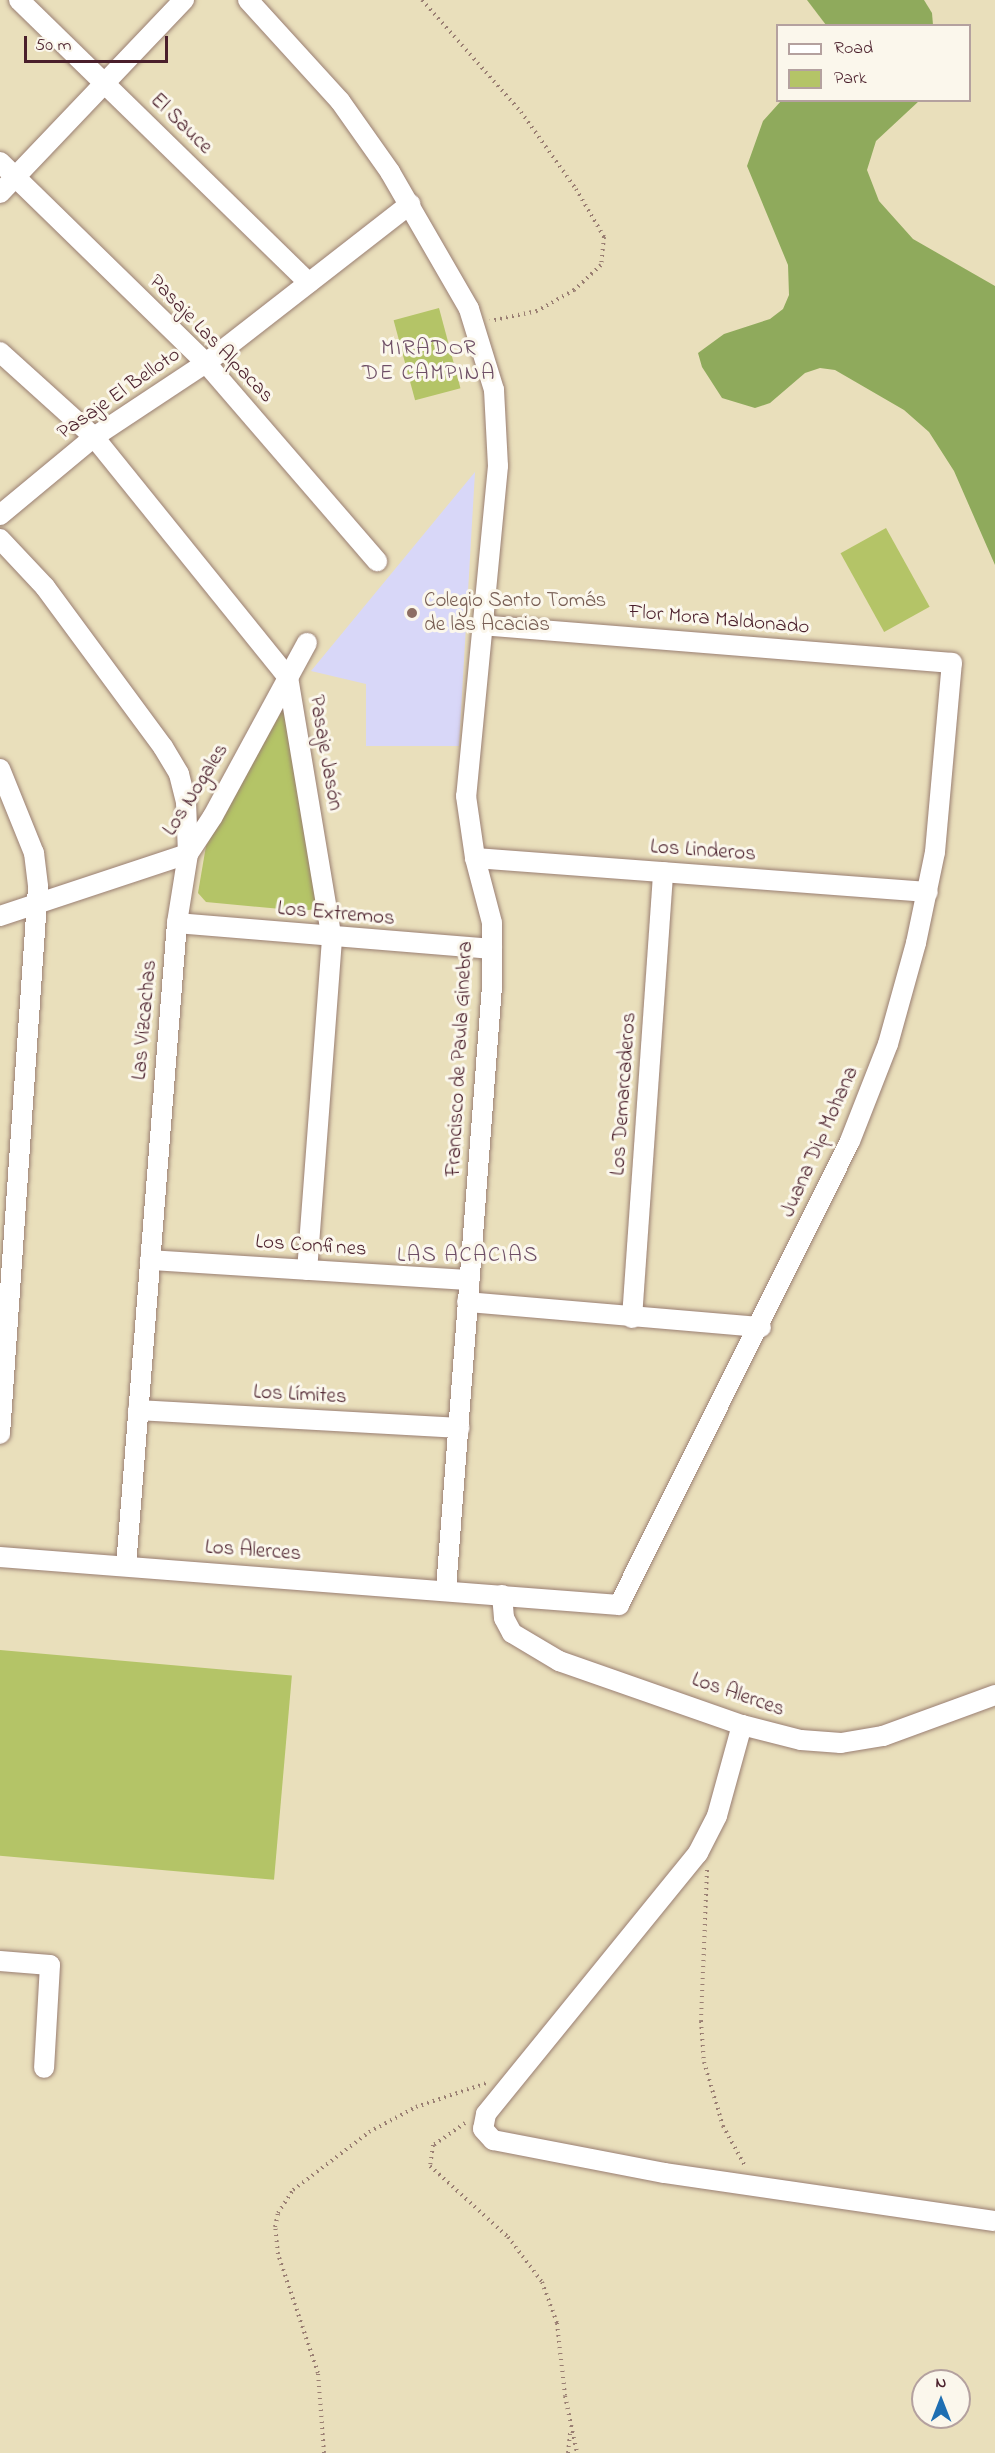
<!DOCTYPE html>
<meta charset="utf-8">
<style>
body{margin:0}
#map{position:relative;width:995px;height:2453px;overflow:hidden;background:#e9dfbb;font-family:"Indie Flower",sans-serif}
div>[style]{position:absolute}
.built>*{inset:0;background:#d8d7f8}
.green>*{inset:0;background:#b4c467;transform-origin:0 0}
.forest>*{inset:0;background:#8faa5c}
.path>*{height:4px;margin-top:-2px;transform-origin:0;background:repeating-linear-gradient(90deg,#9a7f73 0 1.5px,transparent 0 6px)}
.roads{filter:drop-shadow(0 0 2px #9a7f73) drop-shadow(0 0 2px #9a7f73)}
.street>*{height:20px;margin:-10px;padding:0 10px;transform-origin:10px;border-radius:10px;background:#fff}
.dots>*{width:16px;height:16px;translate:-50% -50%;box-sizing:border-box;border:3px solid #fbf7ec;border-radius:50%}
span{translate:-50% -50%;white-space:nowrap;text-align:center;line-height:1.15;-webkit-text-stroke:6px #fbf7ec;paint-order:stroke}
.street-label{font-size:21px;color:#4a1f2b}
.education-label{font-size:21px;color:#785e54}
.left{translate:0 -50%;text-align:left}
.neighbourhood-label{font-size:22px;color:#6e4f66;letter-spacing:1.5px}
.legend{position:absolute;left:776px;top:24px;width:195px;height:78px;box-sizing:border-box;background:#fbf7ec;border:2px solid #b4a19f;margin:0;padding:8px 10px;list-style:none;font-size:18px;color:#4a1f2b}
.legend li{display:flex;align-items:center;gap:12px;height:30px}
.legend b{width:30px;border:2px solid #b4a19f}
.north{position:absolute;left:911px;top:2369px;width:60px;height:60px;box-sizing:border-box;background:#fbf7ec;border:2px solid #b4a19f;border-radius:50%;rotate:0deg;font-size:16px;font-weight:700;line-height:24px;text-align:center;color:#4a1f2b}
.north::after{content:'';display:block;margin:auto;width:21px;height:27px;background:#1f6fb2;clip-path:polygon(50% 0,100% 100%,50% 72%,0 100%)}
.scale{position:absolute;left:24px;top:36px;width:144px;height:27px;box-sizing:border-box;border:3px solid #4a1f2b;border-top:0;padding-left:8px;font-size:18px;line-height:21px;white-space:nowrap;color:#4a1f2b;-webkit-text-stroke:4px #fbf7ec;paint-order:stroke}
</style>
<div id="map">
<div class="built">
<div style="clip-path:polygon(475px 472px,459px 746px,366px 746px,366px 684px,311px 671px)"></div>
</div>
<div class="green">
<div style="left:439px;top:308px;width:83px;height:47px;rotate:75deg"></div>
<div style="left:886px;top:528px;width:90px;height:52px;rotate:61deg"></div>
<div style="clip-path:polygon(285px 705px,320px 908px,303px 911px,206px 902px,198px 893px,206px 846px)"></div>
<div style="left:0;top:1650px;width:293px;height:205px;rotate:5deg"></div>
</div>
<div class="forest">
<div style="clip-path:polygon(807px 0,924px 0,932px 13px,933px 25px,826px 25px)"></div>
<div style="clip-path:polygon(781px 101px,919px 101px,876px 141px,867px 170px,879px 201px,913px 239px,995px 286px,995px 565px,954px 471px,929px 432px,904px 410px,835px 370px,820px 368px,805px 373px,770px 403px,755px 408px,722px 398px,702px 367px,698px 353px,724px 334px,770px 319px,783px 309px,789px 295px,788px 265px,747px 166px,763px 121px)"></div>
</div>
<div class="path">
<div style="left:422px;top:0;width:149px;rotate:48.5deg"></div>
<div style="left:521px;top:112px;width:95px;rotate:54.5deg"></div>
<div style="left:576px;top:189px;width:56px;rotate:59.7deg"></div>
<div style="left:604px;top:237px;width:28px;rotate:96deg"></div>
<div style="left:601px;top:265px;width:37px;rotate:137deg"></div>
<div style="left:574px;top:290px;width:43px;rotate:150.4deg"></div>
<div style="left:537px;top:311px;width:48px;rotate:168deg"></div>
<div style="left:707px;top:1870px;width:151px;rotate:92.3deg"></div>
<div style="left:701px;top:2021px;width:41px;rotate:85.8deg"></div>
<div style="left:704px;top:2062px;width:67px;rotate:73.5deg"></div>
<div style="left:723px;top:2126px;width:46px;rotate:61.2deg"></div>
<div style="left:465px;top:2123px;width:39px;rotate:145deg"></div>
<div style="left:433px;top:2145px;width:21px;rotate:98deg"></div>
<div style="left:430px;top:2166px;width:105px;rotate:42.3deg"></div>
<div style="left:508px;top:2237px;width:56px;rotate:52.9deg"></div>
<div style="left:542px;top:2282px;width:44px;rotate:69.9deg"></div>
<div style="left:557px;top:2323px;width:73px;rotate:83.7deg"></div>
<div style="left:565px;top:2396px;width:58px;rotate:78.1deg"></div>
<div style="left:324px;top:2453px;width:80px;rotate:-94.3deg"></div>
<div style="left:318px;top:2373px;width:126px;rotate:-108.6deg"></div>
<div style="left:278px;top:2254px;width:27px;rotate:-96deg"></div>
<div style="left:275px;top:2227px;width:14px;rotate:-78deg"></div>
<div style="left:278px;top:2213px;width:27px;rotate:-57deg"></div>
<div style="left:293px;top:2190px;width:96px;rotate:-37.3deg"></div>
<div style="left:369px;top:2132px;width:53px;rotate:-28deg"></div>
<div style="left:416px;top:2107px;width:75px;rotate:-18.7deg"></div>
<div style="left:568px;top:2453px;width:20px;rotate:-84deg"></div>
</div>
<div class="roads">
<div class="street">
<div style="left:19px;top:0;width:405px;rotate:44.3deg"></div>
<div style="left:248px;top:0;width:137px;rotate:47.7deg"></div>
<div style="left:340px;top:101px;width:87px;rotate:54.8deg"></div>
<div style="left:390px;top:172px;width:158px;rotate:60deg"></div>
<div style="left:469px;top:309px;width:85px;rotate:72.8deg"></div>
<div style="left:494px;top:390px;width:76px;rotate:87deg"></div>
<div style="left:498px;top:466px;width:332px;rotate:95.5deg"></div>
<div style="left:466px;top:796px;width:63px;rotate:81.7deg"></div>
<div style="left:475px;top:858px;width:67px;rotate:75.3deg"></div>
<div style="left:492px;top:923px;width:63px;rotate:90deg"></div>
<div style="left:492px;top:986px;width:605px;rotate:94.36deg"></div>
<div style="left:0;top:162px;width:288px;rotate:44.3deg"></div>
<div style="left:206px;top:363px;width:262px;rotate:49.2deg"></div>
<div style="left:0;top:193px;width:267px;rotate:-46.4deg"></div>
<div style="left:0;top:352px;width:127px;rotate:42.1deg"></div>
<div style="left:94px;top:437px;width:309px;rotate:51.1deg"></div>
<div style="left:288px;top:677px;width:266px;rotate:80.5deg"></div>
<div style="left:332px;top:939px;width:332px;rotate:94.3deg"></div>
<div style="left:0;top:515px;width:122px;rotate:-39.7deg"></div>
<div style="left:94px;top:437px;width:134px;rotate:-33.5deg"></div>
<div style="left:206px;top:363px;width:259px;rotate:-37.9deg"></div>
<div style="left:0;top:539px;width:66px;rotate:46.8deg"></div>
<div style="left:45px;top:587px;width:199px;rotate:53.6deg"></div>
<div style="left:163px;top:747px;width:31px;rotate:59deg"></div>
<div style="left:179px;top:774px;width:29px;rotate:76deg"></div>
<div style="left:186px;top:802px;width:52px;rotate:87.8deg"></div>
<div style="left:188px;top:854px;width:70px;rotate:99.1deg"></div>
<div style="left:177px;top:923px;width:645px;rotate:94.53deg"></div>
<div style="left:0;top:769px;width:91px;rotate:68deg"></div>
<div style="left:34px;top:853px;width:34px;rotate:83deg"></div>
<div style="left:38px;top:887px;width:548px;rotate:93.97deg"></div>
<div style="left:475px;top:858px;width:454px;rotate:4.3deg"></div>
<div style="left:0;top:916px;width:198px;rotate:-18.3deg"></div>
<div style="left:188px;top:854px;width:45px;rotate:-56.7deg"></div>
<div style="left:213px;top:816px;width:197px;rotate:-61.5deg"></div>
<div style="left:177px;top:923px;width:316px;rotate:4.7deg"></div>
<div style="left:150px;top:1260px;width:320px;rotate:3.6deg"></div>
<div style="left:467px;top:1302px;width:295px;rotate:4.9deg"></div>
<div style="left:632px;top:1318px;width:447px;rotate:-86deg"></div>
<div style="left:138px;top:1410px;width:322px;rotate:3.2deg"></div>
<div style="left:0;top:1557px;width:621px;rotate:4.43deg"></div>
<div style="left:619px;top:1605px;width:518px;rotate:-63.53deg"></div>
<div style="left:850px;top:1141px;width:104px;rotate:-68.6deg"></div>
<div style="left:888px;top:1044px;width:105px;rotate:-74.5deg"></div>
<div style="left:916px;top:943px;width:93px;rotate:-78.2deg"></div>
<div style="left:935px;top:852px;width:190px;rotate:-84.9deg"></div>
<div style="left:952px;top:663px;width:472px;rotate:-175.4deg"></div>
<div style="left:502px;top:1595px;width:23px;rotate:85deg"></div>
<div style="left:504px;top:1618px;width:17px;rotate:62deg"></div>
<div style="left:512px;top:1633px;width:55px;rotate:30.8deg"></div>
<div style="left:559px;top:1661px;width:194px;rotate:19.3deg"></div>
<div style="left:742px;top:1725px;width:61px;rotate:14.3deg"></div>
<div style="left:801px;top:1740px;width:40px;rotate:4.3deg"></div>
<div style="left:841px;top:1743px;width:43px;rotate:-9.5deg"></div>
<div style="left:883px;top:1736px;width:119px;rotate:-20.1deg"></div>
<div style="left:742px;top:1725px;width:94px;rotate:105.4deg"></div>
<div style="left:717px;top:1816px;width:42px;rotate:117.2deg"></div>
<div style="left:698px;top:1853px;width:336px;rotate:129.1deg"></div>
<div style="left:486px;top:2114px;width:15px;rotate:101deg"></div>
<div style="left:483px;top:2129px;width:15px;rotate:48deg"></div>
<div style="left:493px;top:2140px;width:175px;rotate:10.9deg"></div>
<div style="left:665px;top:2173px;width:333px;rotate:8.3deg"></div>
<div style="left:0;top:1961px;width:50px;rotate:4.6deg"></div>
<div style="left:50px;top:1965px;width:103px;rotate:93.3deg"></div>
</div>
</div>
<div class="dots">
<div style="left:412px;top:613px;background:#8d6e63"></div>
</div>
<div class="street-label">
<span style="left:181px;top:124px;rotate:44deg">El Sauce</span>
<span style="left:211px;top:339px;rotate:46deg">Pasaje Las Alpacas</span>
<span style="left:119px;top:394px;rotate:-35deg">Pasaje El Belloto</span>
<span style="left:719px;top:620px;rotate:5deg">Flor Mora Maldonado</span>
<span style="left:325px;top:753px;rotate:80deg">Pasaje Jasón</span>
<span style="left:196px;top:790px;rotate:-58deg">Los Nogales</span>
<span style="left:703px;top:851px;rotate:4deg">Los Linderos</span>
<span style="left:336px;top:914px;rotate:5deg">Los Extremos</span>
<span style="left:145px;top:1020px;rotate:-85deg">Las Vizcachas</span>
<span style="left:460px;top:1059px;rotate:-87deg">Francisco de Paula Ginebra</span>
<span style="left:624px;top:1094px;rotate:-86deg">Los Demarcaderos</span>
<span style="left:820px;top:1142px;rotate:-66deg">Juana Dip Mohana</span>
<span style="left:311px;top:1246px;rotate:4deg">Los Confines</span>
<span style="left:300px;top:1395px;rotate:3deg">Los Límites</span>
<span style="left:253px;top:1551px;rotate:4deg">Los Alerces</span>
<span style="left:738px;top:1695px;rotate:19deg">Los Alerces</span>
</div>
<div class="education-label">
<span class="left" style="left:424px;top:613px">Colegio Santo Tomás<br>de las Acacias</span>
</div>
<div class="neighbourhood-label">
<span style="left:429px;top:362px">MIRADOR<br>DE CAMPINA</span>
<span style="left:468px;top:1257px">LAS ACACIAS</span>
</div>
<ul class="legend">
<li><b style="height:8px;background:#fff"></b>Road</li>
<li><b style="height:16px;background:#b4c467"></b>Park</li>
</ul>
<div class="north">N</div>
<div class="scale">50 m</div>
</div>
